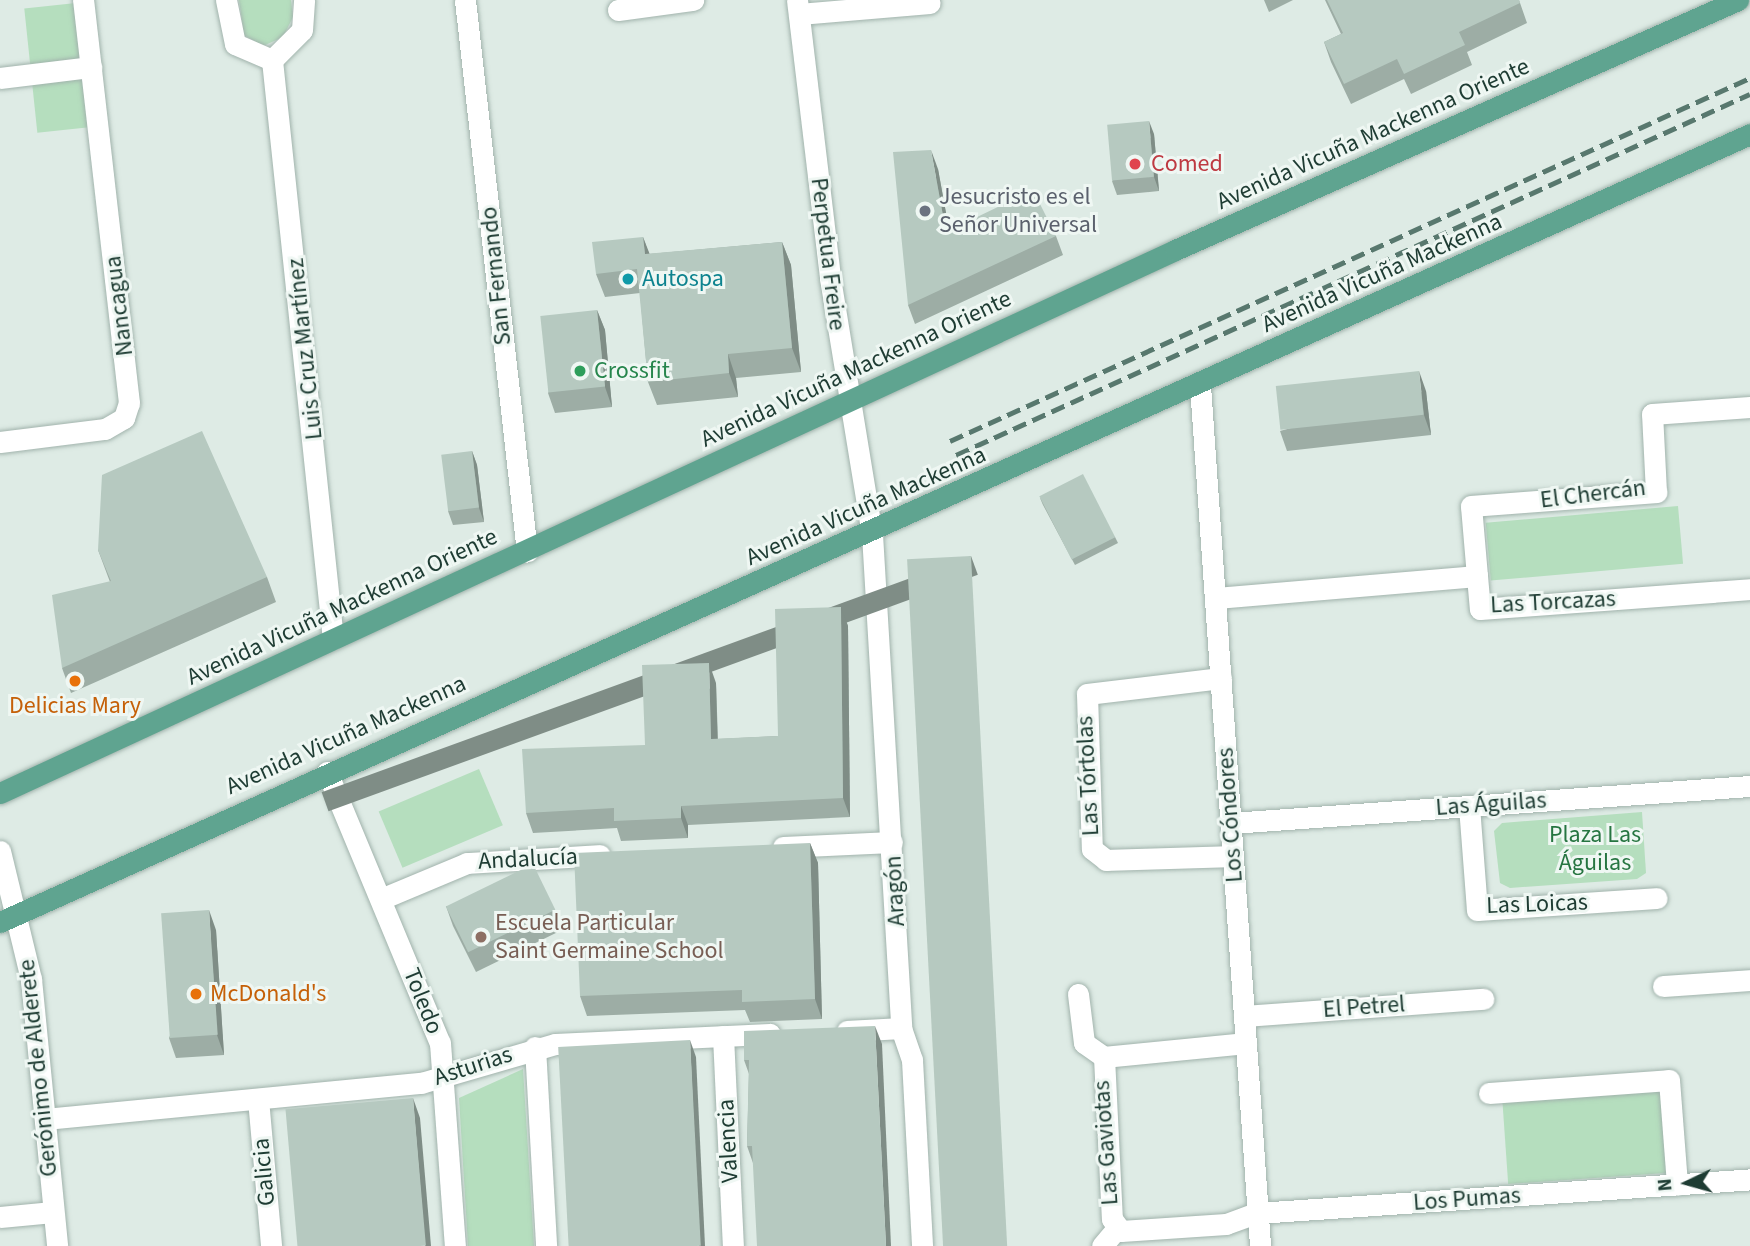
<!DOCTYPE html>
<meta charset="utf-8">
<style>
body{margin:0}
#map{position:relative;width:1750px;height:1246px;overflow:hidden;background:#deebe5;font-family:"Source Sans 3",sans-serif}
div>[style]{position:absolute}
.green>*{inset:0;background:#b5debe;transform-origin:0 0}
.roads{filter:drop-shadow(0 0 2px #a1b3ac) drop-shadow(0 0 2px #a1b3ac)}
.minor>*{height:21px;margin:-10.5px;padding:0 10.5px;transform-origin:10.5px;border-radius:10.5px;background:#fff}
.tertiary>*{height:21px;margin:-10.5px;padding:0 10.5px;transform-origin:10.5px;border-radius:10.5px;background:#fff}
.secondary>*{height:21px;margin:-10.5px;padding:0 10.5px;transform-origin:10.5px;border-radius:10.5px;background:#fff}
.primary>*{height:21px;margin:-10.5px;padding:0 10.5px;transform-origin:10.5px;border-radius:10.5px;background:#5fa490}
.rail>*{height:5px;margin-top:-2.5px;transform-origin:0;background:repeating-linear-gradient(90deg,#58786e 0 14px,transparent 0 21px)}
.wall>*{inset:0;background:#9dada5}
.shaded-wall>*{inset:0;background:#7f8d86;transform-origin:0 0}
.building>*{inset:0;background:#b6c9c0;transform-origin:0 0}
.dots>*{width:19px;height:19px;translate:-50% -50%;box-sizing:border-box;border:4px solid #eff7f3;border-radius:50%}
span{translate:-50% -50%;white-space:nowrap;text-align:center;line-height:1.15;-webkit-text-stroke:6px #eff7f3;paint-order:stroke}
.street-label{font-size:24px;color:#1e3c33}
.health-label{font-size:24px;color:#be3a42}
.left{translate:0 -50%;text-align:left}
.worship-label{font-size:24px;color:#5b616d}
.culture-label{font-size:24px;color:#0d838f}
.leisure-label{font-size:24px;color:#27864d}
.food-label{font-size:24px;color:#c56008}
.park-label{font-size:24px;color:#267541}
.education-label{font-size:24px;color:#785e54}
.north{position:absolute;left:1652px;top:1148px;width:70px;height:70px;-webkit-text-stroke:5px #eff7f3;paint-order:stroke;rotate:265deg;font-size:19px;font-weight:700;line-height:28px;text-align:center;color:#1e3c33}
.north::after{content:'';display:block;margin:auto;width:24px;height:32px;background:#1e3c33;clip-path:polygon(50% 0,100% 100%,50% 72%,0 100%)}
</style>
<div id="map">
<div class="green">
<div style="clip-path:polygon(239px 0,291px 0,293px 17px,283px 37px,263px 46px,244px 35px)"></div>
<div style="left:76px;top:3px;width:125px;height:52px;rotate:84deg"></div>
<div style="left:1678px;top:506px;width:58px;height:193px;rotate:85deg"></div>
<div style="left:479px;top:769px;width:61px;height:109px;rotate:67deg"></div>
<div style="clip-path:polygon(1642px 812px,1646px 873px,1637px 879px,1510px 888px,1500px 883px,1494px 831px,1502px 823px)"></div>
<div style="clip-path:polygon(523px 1069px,534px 1246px,468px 1246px,459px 1098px)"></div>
<div style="left:1664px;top:1090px;width:83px;height:162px;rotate:86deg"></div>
</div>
<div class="roads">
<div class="minor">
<div style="left:226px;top:0;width:45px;rotate:78.4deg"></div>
<div style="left:235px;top:44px;width:40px;rotate:23.4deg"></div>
<div style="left:272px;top:60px;width:582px;rotate:83.99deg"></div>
<div style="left:465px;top:0;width:555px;rotate:83.59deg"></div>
<div style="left:618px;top:10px;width:76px;rotate:-7.6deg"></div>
<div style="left:799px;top:14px;width:131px;rotate:-4.8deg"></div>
<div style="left:272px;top:60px;width:42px;rotate:-45deg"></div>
<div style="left:302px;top:30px;width:30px;rotate:-86deg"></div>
<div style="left:0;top:78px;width:92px;rotate:-6.9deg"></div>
<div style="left:1200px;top:385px;width:863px;rotate:86.01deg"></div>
<div style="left:0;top:442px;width:106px;rotate:-7.1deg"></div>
<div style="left:105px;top:429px;width:22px;rotate:-30deg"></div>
<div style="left:124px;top:418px;width:16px;rotate:-72deg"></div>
<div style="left:129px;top:403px;width:406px;rotate:-96.5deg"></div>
<div style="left:872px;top:534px;width:495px;rotate:86.6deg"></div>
<div style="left:901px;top:1028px;width:34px;rotate:71deg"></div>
<div style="left:912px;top:1060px;width:186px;rotate:86.9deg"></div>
<div style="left:1477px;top:576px;width:70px;rotate:-94.9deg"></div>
<div style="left:1471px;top:506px;width:186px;rotate:-4.3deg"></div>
<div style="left:1656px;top:492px;width:78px;rotate:-92.9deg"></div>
<div style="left:1652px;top:414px;width:98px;rotate:-4.1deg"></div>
<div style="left:1216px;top:598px;width:262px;rotate:-4.8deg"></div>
<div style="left:1477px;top:576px;width:33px;rotate:85deg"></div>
<div style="left:1480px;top:609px;width:271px;rotate:-4.2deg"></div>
<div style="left:1221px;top:678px;width:135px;rotate:173.2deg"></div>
<div style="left:1087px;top:694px;width:155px;rotate:88.2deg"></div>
<div style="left:1092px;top:849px;width:18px;rotate:38deg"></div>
<div style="left:1106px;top:860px;width:127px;rotate:-1.8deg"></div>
<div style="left:327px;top:772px;width:294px;rotate:67.4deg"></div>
<div style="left:440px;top:1043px;width:204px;rotate:85.8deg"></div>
<div style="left:1469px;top:806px;width:104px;rotate:85.6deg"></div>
<div style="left:1477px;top:910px;width:180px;rotate:-3.8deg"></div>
<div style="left:1231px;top:823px;width:520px;rotate:-4.08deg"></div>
<div style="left:783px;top:847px;width:109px;rotate:-2.6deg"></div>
<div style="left:381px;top:899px;width:93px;rotate:-22.7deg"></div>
<div style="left:467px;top:863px;width:133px;rotate:-3.4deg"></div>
<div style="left:1663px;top:986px;width:87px;rotate:-3.9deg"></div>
<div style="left:1078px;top:994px;width:49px;rotate:83deg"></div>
<div style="left:1084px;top:1043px;width:24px;rotate:35deg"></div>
<div style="left:1244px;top:1016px;width:240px;rotate:-4.1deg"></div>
<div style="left:847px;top:1031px;width:54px;rotate:-3.2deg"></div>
<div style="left:723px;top:1036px;width:210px;rotate:87.3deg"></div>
<div style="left:1246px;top:1043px;width:143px;rotate:174.4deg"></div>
<div style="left:1104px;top:1057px;width:162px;rotate:87.2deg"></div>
<div style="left:1112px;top:1219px;width:15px;rotate:53deg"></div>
<div style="left:1121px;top:1231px;width:105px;rotate:-3.8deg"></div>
<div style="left:1226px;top:1224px;width:33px;rotate:-20deg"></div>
<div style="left:1257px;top:1213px;width:494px;rotate:-3.9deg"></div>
<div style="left:535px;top:1047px;width:199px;rotate:86.8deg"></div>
<div style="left:1489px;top:1093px;width:180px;rotate:-4.1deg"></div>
<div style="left:1669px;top:1080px;width:105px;rotate:85.6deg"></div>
<div style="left:258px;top:1099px;width:148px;rotate:84.9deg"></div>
<div style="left:45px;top:1119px;width:378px;rotate:-5.5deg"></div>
<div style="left:421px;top:1083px;width:140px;rotate:-16.2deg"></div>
<div style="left:555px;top:1044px;width:215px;rotate:-2.7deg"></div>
<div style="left:0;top:1217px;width:53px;rotate:-5.4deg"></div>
<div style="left:1102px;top:1246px;width:23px;rotate:-50deg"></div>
</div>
<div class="tertiary">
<div style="left:797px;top:0;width:280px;rotate:83.2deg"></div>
<div style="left:830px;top:278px;width:259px;rotate:80.7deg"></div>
</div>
<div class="secondary">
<div style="left:0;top:851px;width:132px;rotate:76.4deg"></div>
<div style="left:31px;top:979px;width:268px;rotate:84.4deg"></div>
</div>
<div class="primary">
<div style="left:0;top:793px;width:1294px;rotate:-24.8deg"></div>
<div style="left:1175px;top:250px;width:616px;rotate:-23.94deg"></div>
<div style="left:0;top:922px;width:1919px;rotate:-24.24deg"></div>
</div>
</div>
<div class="rail">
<div style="left:950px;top:441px;width:879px;rotate:-24.41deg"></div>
<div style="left:956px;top:455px;width:872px;rotate:-24.45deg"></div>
</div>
<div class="wall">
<div style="clip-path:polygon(1264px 0,1293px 0,1269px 12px)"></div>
<div style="clip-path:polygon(1325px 0,1519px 0,1527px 23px,1467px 52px,1472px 65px,1411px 94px,1404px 79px,1351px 104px,1331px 62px,1324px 42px,1341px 34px)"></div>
<div style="clip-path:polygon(1154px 134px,1159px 191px,1117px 195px,1112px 181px)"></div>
<div style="clip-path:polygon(938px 169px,949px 230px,1056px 236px,1063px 255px,915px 324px,908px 305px)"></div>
<div style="clip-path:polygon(643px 237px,649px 254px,782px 242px,791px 265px,801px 372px,736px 378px,738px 397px,657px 405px,648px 382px,640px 293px,605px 297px,596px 274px)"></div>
<div style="clip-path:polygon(597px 310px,605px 330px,612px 407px,555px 413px,548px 393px)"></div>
<div style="clip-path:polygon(1426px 391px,1431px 435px,1287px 451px,1280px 431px)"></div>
<div style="clip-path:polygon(472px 451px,477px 465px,484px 522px,453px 525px,448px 511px)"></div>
<div style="clip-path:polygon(1040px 498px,1115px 537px,1118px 543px,1075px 565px,1043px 505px)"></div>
<div style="clip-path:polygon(98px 550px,267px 577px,276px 602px,71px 693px,62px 668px,110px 582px)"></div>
<div style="clip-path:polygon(841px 607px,848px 626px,850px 817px,688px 825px,688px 838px,621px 841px,617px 828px,533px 833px,526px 813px,645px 745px,716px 683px,718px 739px,778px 736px)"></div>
<div style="clip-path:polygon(810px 843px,818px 863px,822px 1019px,750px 1022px,745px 1010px,587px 1016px,580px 996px)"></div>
<div style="clip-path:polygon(446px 906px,555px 910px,562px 930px,476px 972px,453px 926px)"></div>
<div style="clip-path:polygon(216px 930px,224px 1055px,176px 1058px,169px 1038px)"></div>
<div style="clip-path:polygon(882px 1044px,753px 1163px,747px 1146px,749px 1074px,744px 1060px)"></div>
</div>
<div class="shaded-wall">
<div style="clip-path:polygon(1149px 121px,1154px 134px,1159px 191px,1154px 177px)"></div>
<div style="clip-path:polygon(931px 150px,938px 169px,953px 251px,946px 232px)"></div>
<div style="clip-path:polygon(643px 237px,652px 260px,645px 254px)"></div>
<div style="clip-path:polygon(782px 242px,791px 265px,801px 372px,792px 348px)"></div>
<div style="clip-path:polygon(597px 310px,605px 330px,612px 407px,605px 387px)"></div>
<div style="clip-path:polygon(728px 354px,736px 378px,738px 397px,729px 373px)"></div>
<div style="clip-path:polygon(1419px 371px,1426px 391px,1431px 435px,1424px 415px)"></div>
<div style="clip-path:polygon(472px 451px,477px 465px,484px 522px,479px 508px)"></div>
<div style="left:971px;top:556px;width:20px;height:691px;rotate:70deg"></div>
<div style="clip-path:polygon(841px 607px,848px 626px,850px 817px,843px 798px)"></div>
<div style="clip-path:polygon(709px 663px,716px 683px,718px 759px,711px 739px)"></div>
<div style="clip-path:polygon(681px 806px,688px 825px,688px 838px,681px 818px)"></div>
<div style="clip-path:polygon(810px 843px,818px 863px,822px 1019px,815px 999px)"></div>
<div style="clip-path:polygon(209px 910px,216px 930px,224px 1055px,217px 1035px)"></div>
<div style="clip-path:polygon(875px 1026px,882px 1044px,891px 1246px,886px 1246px)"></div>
<div style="clip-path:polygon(690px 1040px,696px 1057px,705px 1246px,699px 1246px)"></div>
<div style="clip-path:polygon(413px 1098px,420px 1118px,431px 1246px,425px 1246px)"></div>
</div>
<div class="building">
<div style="clip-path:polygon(1327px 0,1519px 0,1520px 3px,1459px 32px,1465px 45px,1404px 74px,1397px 59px,1344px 84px,1324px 42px,1343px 33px)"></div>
<div style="left:1149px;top:121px;width:56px;height:42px;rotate:85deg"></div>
<div style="clip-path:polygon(931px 150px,946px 232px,1033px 190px,1056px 236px,908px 305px,893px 152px)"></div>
<div style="clip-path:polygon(643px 237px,645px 254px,782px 242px,792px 348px,728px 354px,729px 373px,648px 382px,637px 269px,596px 274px,592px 242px)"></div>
<div style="left:597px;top:310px;width:77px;height:57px;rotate:84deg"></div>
<div style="left:1419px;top:371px;width:44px;height:144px;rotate:84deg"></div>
<div style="clip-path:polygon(202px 431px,267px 577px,62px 668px,52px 595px,111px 581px,98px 550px,102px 475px)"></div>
<div style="left:472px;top:451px;width:57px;height:31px;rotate:83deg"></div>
<div style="left:1083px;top:474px;width:71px;height:49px;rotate:63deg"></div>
<div style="left:971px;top:556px;width:691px;height:64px;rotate:87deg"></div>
<div style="clip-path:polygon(841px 607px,843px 798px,681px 806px,681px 818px,614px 821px,614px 808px,526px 813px,522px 749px,645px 745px,642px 665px,709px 663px,711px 739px,778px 736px,775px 609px)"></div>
<div style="clip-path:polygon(810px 843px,815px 999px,742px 1002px,742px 990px,580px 996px,574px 853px)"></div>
<div style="left:533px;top:864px;width:51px;height:97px;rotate:64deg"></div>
<div style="left:209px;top:910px;width:125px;height:48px;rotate:86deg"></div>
<div style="clip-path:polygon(875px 1026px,886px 1246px,757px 1246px,752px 1146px,747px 1146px,749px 1060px,744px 1060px,744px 1031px)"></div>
<div style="left:690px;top:1040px;width:206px;height:132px;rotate:87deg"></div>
<div style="left:413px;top:1098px;width:148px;height:128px;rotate:85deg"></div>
</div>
<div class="dots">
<div style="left:1135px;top:164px;background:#e0444e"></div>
<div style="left:925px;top:211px;background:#6b7280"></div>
<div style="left:628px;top:279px;background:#0f9aa8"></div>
<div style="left:580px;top:371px;background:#2e9e5b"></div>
<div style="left:75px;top:681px;background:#e8710a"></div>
<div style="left:481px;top:937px;background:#8d6e63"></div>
<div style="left:196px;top:994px;background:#e8710a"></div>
</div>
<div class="street-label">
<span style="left:1373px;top:134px;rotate:-24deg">Avenida Vicuña Mackenna Oriente</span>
<span style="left:828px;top:254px;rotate:83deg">Perpetua Freire</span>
<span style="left:1382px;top:273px;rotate:-24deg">Avenida Vicuña Mackenna</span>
<span style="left:496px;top:276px;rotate:-96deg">San Fernando</span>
<span style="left:119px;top:306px;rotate:-97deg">Nancagua</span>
<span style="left:305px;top:349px;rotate:-96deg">Luis Cruz Martínez</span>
<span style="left:856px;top:369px;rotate:-25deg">Avenida Vicuña Mackenna Oriente</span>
<span style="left:1593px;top:494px;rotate:-7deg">El Chercán</span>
<span style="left:866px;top:506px;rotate:-24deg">Avenida Vicuña Mackenna</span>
<span style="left:1553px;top:602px;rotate:-3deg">Las Torcazas</span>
<span style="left:342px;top:607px;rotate:-25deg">Avenida Vicuña Mackenna Oriente</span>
<span style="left:346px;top:735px;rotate:-24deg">Avenida Vicuña Mackenna</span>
<span style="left:1088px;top:776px;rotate:-93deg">Las Tórtolas</span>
<span style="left:1491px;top:804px;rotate:-4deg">Las Águilas</span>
<span style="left:1230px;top:815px;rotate:-94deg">Los Cóndores</span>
<span style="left:528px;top:859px;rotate:-3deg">Andalucía</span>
<span style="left:895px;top:891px;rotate:-93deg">Aragón</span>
<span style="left:1537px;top:904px;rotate:-2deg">Las Loicas</span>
<span style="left:423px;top:1001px;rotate:68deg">Toledo</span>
<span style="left:1364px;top:1007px;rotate:-4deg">El Petrel</span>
<span style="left:473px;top:1066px;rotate:-18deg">Asturias</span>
<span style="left:38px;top:1068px;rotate:-96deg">Gerónimo de Alderete</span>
<span style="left:728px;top:1141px;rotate:-93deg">Valencia</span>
<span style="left:1106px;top:1143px;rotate:-94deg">Las Gaviotas</span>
<span style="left:264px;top:1172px;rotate:-95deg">Galicia</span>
<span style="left:1467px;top:1199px;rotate:-4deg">Los Pumas</span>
</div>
<div class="health-label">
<span class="left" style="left:1151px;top:164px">Comed</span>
</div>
<div class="worship-label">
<span class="left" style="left:939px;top:211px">Jesucristo es el<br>Señor Universal</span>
</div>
<div class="culture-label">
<span class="left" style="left:642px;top:279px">Autospa</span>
</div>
<div class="leisure-label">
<span class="left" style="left:594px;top:371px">Crossfit</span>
</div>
<div class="food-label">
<span style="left:75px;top:706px">Delicias Mary</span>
<span class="left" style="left:210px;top:994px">McDonald's</span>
</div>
<div class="park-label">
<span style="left:1595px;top:849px">Plaza Las<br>Águilas</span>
</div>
<div class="education-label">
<span class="left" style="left:495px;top:937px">Escuela Particular<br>Saint Germaine School</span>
</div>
<div class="north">N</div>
</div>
